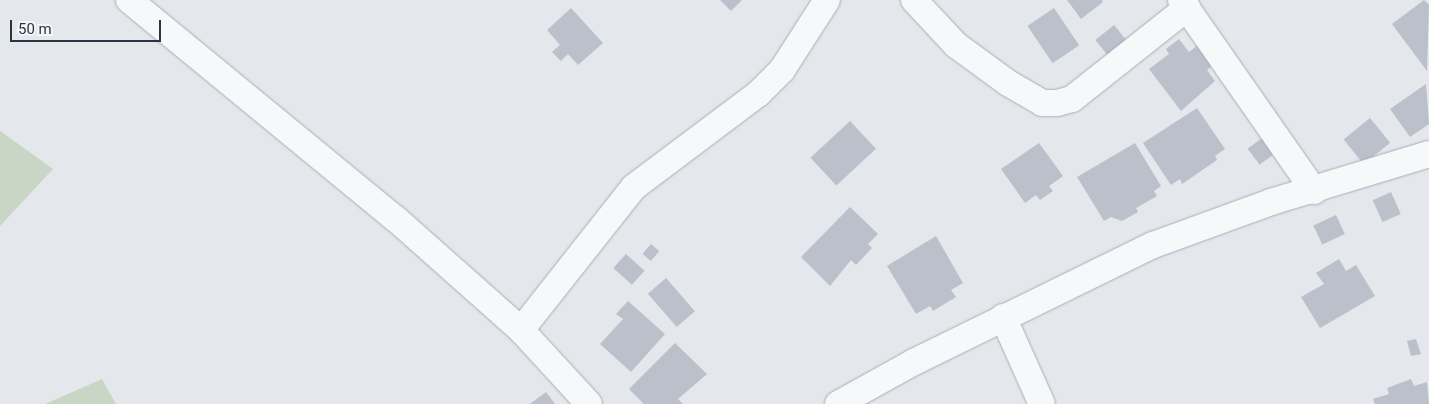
<!DOCTYPE html>
<style>
body{margin:0}
#map{position:relative;width:1429px;height:404px;overflow:hidden;background:#e4e7ec;font-family:Roboto,sans-serif}
div>[style]{position:absolute}
.green>*{inset:0;background:#c9d6c5}
.building>*{inset:0;background:#bbc0ca;transform-origin:0 0}
.roads{filter:drop-shadow(0 0 1px #a9aeb7) drop-shadow(0 0 1px #a9aeb7)}
.minor>*{height:26px;margin:-13px;padding:0 13px;transform-origin:13px;border-radius:13px;background:#f7f8fa}
span{translate:-50% -50%;white-space:nowrap;text-align:center;line-height:1.15;-webkit-text-stroke:4px #f4f6f9;paint-order:stroke}
.scale{position:absolute;left:10px;top:20px;width:151px;height:22px;box-sizing:border-box;border:2px solid #2b3445;border-top:0;padding-left:6px;font-size:15px;line-height:18px;white-space:nowrap;color:#2b3445;-webkit-text-stroke:4px #f4f6f9;paint-order:stroke}
</style>
<div id="map">
<div class="green">
<div style="clip-path:polygon(0 131px,53px 169px,0 226px)"></div>
<div style="clip-path:polygon(102px 379px,116px 404px,45px 404px)"></div>
</div>
<div class="building">
<div style="clip-path:polygon(720px 0,742px 0,731px 11px)"></div>
<div style="clip-path:polygon(1067px 0,1102px 0,1103px 2px,1081px 19px)"></div>
<div style="clip-path:polygon(1424px 0,1429px 5px,1427px 71px,1392px 24px)"></div>
<div style="clip-path:polygon(571px 8px,603px 43px,578px 65px,568px 54px,561px 61px,552px 52px,560px 45px,547px 30px)"></div>
<div style="left:1054px;top:8px;width:45px;height:32px;rotate:56deg"></div>
<div style="left:1114px;top:25px;width:26px;height:24px;rotate:51deg"></div>
<div style="clip-path:polygon(1179px 39px,1189px 52px,1202px 42px,1217px 62px,1207px 70px,1215px 81px,1181px 111px,1149px 69px,1169px 54px,1166px 49px)"></div>
<div style="clip-path:polygon(1426px 84px,1429px 124px,1410px 137px,1390px 109px)"></div>
<div style="clip-path:polygon(1197px 108px,1225px 149px,1215px 156px,1217px 160px,1182px 184px,1180px 179px,1171px 185px,1143px 143px)"></div>
<div style="left:1370px;top:118px;width:32px;height:34px;rotate:51deg"></div>
<div style="left:850px;top:121px;width:38px;height:54px;rotate:47deg"></div>
<div style="left:1262px;top:138px;width:20px;height:18px;rotate:53deg"></div>
<div style="clip-path:polygon(1039px 143px,1063px 176px,1049px 186px,1053px 191px,1040px 200px,1036px 195px,1025px 203px,1001px 169px)"></div>
<div style="clip-path:polygon(1135px 143px,1161px 186px,1154px 191px,1157px 196px,1136px 208px,1138px 212px,1122px 221px,1111px 217px,1104px 221px,1077px 177px)"></div>
<div style="left:1391px;top:192px;width:24px;height:20px;rotate:66deg"></div>
<div style="clip-path:polygon(850px 207px,878px 234px,868px 244px,872px 248px,856px 265px,851px 260px,830px 286px,801px 257px)"></div>
<div style="left:1336px;top:215px;width:21px;height:25px;rotate:65deg"></div>
<div style="clip-path:polygon(936px 236px,963px 283px,951px 290px,956px 297px,933px 311px,930px 306px,916px 314px,887px 266px)"></div>
<div style="left:651px;top:244px;width:11px;height:13px;rotate:41deg"></div>
<div style="left:626px;top:254px;width:25px;height:19px;rotate:42deg"></div>
<div style="clip-path:polygon(1339px 259px,1346px 271px,1356px 265px,1375px 296px,1320px 328px,1301px 297px,1324px 284px,1316px 273px)"></div>
<div style="left:666px;top:278px;width:44px;height:24px;rotate:49deg"></div>
<div style="clip-path:polygon(628px 301px,665px 334px,631px 372px,600px 344px,623px 319px,616px 314px)"></div>
<div style="clip-path:polygon(1416px 339px,1421px 354px,1411px 356px,1407px 341px)"></div>
<div style="clip-path:polygon(675px 343px,707px 374px,678px 399px,683px 404px,644px 404px,629px 389px)"></div>
<div style="clip-path:polygon(1411px 379px,1414px 386px,1427px 382px,1429px 404px,1375px 404px,1373px 399px,1389px 394px,1387px 388px)"></div>
<div style="clip-path:polygon(546px 392px,555px 404px,530px 404px)"></div>
</div>
<div class="roads">
<div class="minor">
<div style="left:129px;top:0;width:345px;rotate:39.4deg"></div>
<div style="left:396px;top:219px;width:167px;rotate:41.6deg"></div>
<div style="left:521px;top:330px;width:100px;rotate:47.4deg"></div>
<div style="left:914px;top:0;width:62px;rotate:47deg"></div>
<div style="left:956px;top:45px;width:64px;rotate:36.2deg"></div>
<div style="left:1008px;top:83px;width:39px;rotate:30deg"></div>
<div style="left:1042px;top:103px;width:15px"></div>
<div style="left:1057px;top:103px;width:16px;rotate:-15deg"></div>
<div style="left:1072px;top:99px;width:147px;rotate:-38.4deg"></div>
<div style="left:1181px;top:0;width:233px;rotate:55.1deg"></div>
<div style="left:1003px;top:317px;width:95px;rotate:65.9deg"></div>
<div style="left:521px;top:330px;width:182px;rotate:-51.7deg"></div>
<div style="left:634px;top:187px;width:155px;rotate:-36.9deg"></div>
<div style="left:758px;top:94px;width:34px;rotate:-45deg"></div>
<div style="left:782px;top:70px;width:83px;rotate:-57.3deg"></div>
<div style="left:838px;top:404px;width:87px;rotate:-28.9deg"></div>
<div style="left:914px;top:362px;width:266px;rotate:-26.1deg"></div>
<div style="left:1153px;top:245px;width:126px;rotate:-20deg"></div>
<div style="left:1271px;top:202px;width:165px;rotate:-16.9deg"></div>
</div>
</div>
<div class="scale">50 m</div>
</div>
